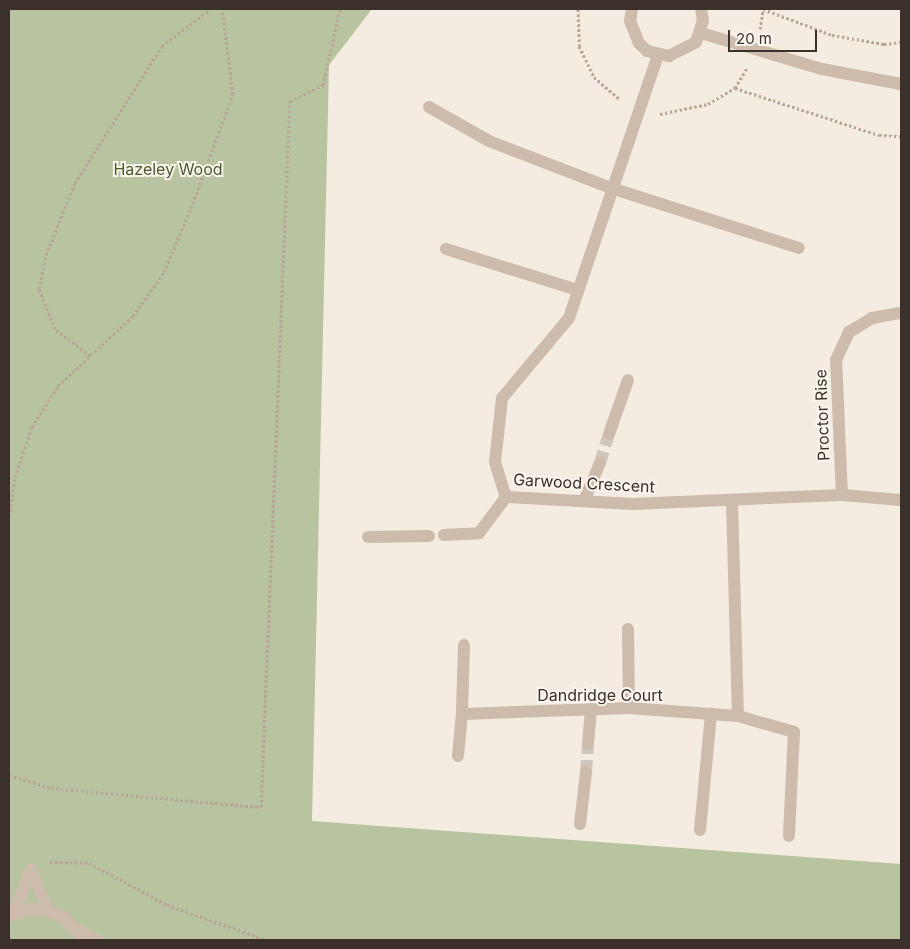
<!DOCTYPE html>
<style>
body{margin:0}
#map{position:relative;width:910px;height:949px;overflow:hidden;background:#f4ebe1;font-family:Inter,sans-serif}
div>[style]{position:absolute}
.green>*{inset:0;background:#b8c4a0}
.minor-tunnel>*{height:12px;margin-top:-6px;transform-origin:0;background:repeating-linear-gradient(90deg,#cfc6bd 0 12px,transparent 0 18px)}
.path>*{height:3px;margin-top:-1.5px;transform-origin:0;background:repeating-linear-gradient(90deg,#b9a596 0 2.5px,transparent 0 5px)}
.minor>*{height:12px;margin:-6px;padding:0 6px;transform-origin:6px;border-radius:6px;background:#cdbbac}
span{translate:-50% -50%;white-space:nowrap;text-align:center;line-height:1.15;-webkit-text-stroke:4px #fbf5ee;paint-order:stroke}
.park-label{font-size:16px;color:#4a5a2e}
.street-label{font-size:16px;color:#3b302b}
.frame{position:absolute;inset:0;border:10px solid #3b302b;pointer-events:none}
.scale{position:absolute;left:728px;top:30px;width:89px;height:22px;box-sizing:border-box;border:2px solid #3b302b;border-top:0;padding-left:6px;font-size:15px;line-height:18px;white-space:nowrap;color:#3b302b;-webkit-text-stroke:4px #fbf5ee;paint-order:stroke}
</style>
<div id="map">
<div class="green">
<div style="clip-path:polygon(9px 9px,372px 9px,329px 65px,312px 821px,901px 864px,901px 940px,9px 940px)"></div>
</div>
<div class="minor-tunnel">
<div style="left:600px;top:463px;width:30px;rotate:-73deg"></div>
<div style="left:586px;top:772px;width:28px;rotate:-86deg"></div>
</div>
<div class="path">
<div style="left:578px;top:9px;width:37px;rotate:88deg"></div>
<div style="left:579px;top:46px;width:34px;rotate:64deg"></div>
<div style="left:594px;top:77px;width:35px;rotate:41deg"></div>
<div style="left:763px;top:9px;width:74px;rotate:20.6deg"></div>
<div style="left:832px;top:35px;width:53px;rotate:9.8deg"></div>
<div style="left:884px;top:44px;width:17px;rotate:-7deg"></div>
<div style="left:760px;top:29px;width:18px;rotate:-81deg"></div>
<div style="left:735px;top:88px;width:151px;rotate:18.1deg"></div>
<div style="left:879px;top:135px;width:22px;rotate:3deg"></div>
<div style="left:660px;top:114px;width:49px;rotate:-11.8deg"></div>
<div style="left:708px;top:104px;width:31px;rotate:-31deg"></div>
<div style="left:735px;top:88px;width:23px;rotate:-59deg"></div>
<div style="left:90px;top:356px;width:44px;rotate:-142.4deg"></div>
<div style="left:55px;top:329px;width:43px;rotate:-111.8deg"></div>
<div style="left:39px;top:289px;width:35px;rotate:-78deg"></div>
<div style="left:46px;top:255px;width:78px;rotate:-68.1deg"></div>
<div style="left:75px;top:183px;width:162px;rotate:-57.6deg"></div>
<div style="left:162px;top:46px;width:61px;rotate:-37.1deg"></div>
<div style="left:9px;top:516px;width:39px;rotate:-81deg"></div>
<div style="left:15px;top:477px;width:53px;rotate:-71.2deg"></div>
<div style="left:32px;top:427px;width:49px;rotate:-57.6deg"></div>
<div style="left:58px;top:386px;width:103px;rotate:-43deg"></div>
<div style="left:133px;top:316px;width:54px;rotate:-54.8deg"></div>
<div style="left:164px;top:272px;width:69px;rotate:-67.1deg"></div>
<div style="left:191px;top:208px;width:121px;rotate:-69.8deg"></div>
<div style="left:233px;top:94px;width:86px;rotate:-97.4deg"></div>
<div style="left:9px;top:775px;width:44px;rotate:17.2deg"></div>
<div style="left:51px;top:788px;width:211px;rotate:5.2deg"></div>
<div style="left:261px;top:807px;width:707px;rotate:-87.65deg"></div>
<div style="left:290px;top:101px;width:37px;rotate:-26deg"></div>
<div style="left:323px;top:85px;width:78px;rotate:-77.4deg"></div>
<div style="left:50px;top:862px;width:39px;rotate:1deg"></div>
<div style="left:89px;top:863px;width:89px;rotate:28.3deg"></div>
<div style="left:167px;top:905px;width:106px;rotate:19.3deg"></div>
</div>
<div class="minor">
<div style="left:632px;top:9px;width:12px;rotate:99deg"></div>
<div style="left:630px;top:21px;width:24px;rotate:68deg"></div>
<div style="left:639px;top:43px;width:11px;rotate:45deg"></div>
<div style="left:647px;top:51px;width:23px;rotate:13deg"></div>
<div style="left:669px;top:56px;width:30px;rotate:-27deg"></div>
<div style="left:696px;top:42px;width:22px;rotate:-72deg"></div>
<div style="left:703px;top:21px;width:12px;rotate:-99deg"></div>
<div style="left:701px;top:33px;width:126px;rotate:16.6deg"></div>
<div style="left:822px;top:69px;width:80px;rotate:10.8deg"></div>
<div style="left:658px;top:55px;width:278px;rotate:108.7deg"></div>
<div style="left:569px;top:318px;width:104px;rotate:129.9deg"></div>
<div style="left:502px;top:398px;width:64px;rotate:96.2deg"></div>
<div style="left:495px;top:462px;width:37px;rotate:73deg"></div>
<div style="left:506px;top:497px;width:127px;rotate:3.2deg"></div>
<div style="left:633px;top:504px;width:209px;rotate:-2.5deg"></div>
<div style="left:842px;top:495px;width:59px;rotate:4.8deg"></div>
<div style="left:429px;top:107px;width:69px;rotate:29.5deg"></div>
<div style="left:489px;top:141px;width:131px;rotate:21.1deg"></div>
<div style="left:611px;top:188px;width:197px;rotate:17.7deg"></div>
<div style="left:446px;top:249px;width:138px;rotate:17.3deg"></div>
<div style="left:609px;top:434px;width:57px;rotate:-70.6deg"></div>
<div style="left:842px;top:495px;width:135px;rotate:-92.5deg"></div>
<div style="left:836px;top:360px;width:31px;rotate:-65deg"></div>
<div style="left:849px;top:332px;width:27px;rotate:-31deg"></div>
<div style="left:872px;top:318px;width:29px;rotate:-10deg"></div>
<div style="left:584px;top:501px;width:41px;rotate:-67.2deg"></div>
<div style="left:732px;top:502px;width:214px;rotate:88.4deg"></div>
<div style="left:738px;top:716px;width:58px;rotate:15.9deg"></div>
<div style="left:794px;top:732px;width:104px;rotate:92.8deg"></div>
<div style="left:444px;top:535px;width:35px;rotate:-3deg"></div>
<div style="left:479px;top:533px;width:45px;rotate:-53.1deg"></div>
<div style="left:368px;top:537px;width:61px;rotate:-0.9deg"></div>
<div style="left:628px;top:629px;width:79px;rotate:89.3deg"></div>
<div style="left:464px;top:645px;width:69px;rotate:91.7deg"></div>
<div style="left:462px;top:714px;width:167px;rotate:-2.1deg"></div>
<div style="left:629px;top:708px;width:109px;rotate:4.2deg"></div>
<div style="left:588px;top:744px;width:35px;rotate:-85deg"></div>
<div style="left:458px;top:756px;width:42px;rotate:-84.6deg"></div>
<div style="left:580px;top:824px;width:52px;rotate:-83.4deg"></div>
<div style="left:700px;top:830px;width:117px;rotate:-84.6deg"></div>
<div style="left:31px;top:869px;width:45px;rotate:68deg"></div>
<div style="left:14px;top:913px;width:47px;rotate:-68.9deg"></div>
<div style="left:9px;top:916px;width:23px;rotate:-18deg"></div>
<div style="left:31px;top:909px;width:17px;rotate:7deg"></div>
<div style="left:48px;top:911px;width:17px;rotate:21deg"></div>
<div style="left:64px;top:917px;width:30px;rotate:49deg"></div>
<div style="left:78px;top:930px;width:22px;rotate:27deg"></div>
</div>
<div class="park-label">
<span style="left:168px;top:169px">Hazeley Wood</span>
</div>
<div class="street-label">
<span style="left:822px;top:415px;rotate:-92deg">Proctor Rise</span>
<span style="left:584px;top:483px;rotate:3deg">Garwood Crescent</span>
<span style="left:600px;top:695px">Dandridge Court</span>
</div>
<div class="frame"></div>
<div class="scale">20 m</div>
</div>
